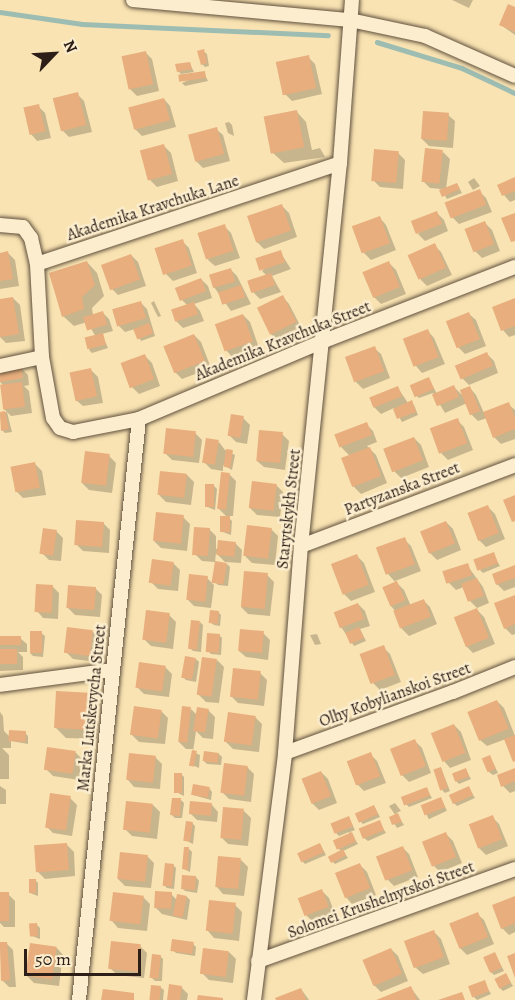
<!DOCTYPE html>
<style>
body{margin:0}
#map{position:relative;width:515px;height:1000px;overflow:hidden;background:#f9e3b2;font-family:Alegreya,serif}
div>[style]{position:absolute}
.shadow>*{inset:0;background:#0003;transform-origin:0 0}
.stream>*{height:4.5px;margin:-2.25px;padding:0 2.25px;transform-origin:2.25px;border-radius:2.25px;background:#9ebdb2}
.building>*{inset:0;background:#e8ae7d;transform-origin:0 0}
.roads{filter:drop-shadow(0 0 2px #60503e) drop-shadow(0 0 2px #60503e)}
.street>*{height:14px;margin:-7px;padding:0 7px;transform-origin:7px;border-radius:7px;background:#fbedcd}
span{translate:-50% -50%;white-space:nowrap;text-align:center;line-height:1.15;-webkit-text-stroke:5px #fbedcd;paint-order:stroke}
.street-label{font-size:16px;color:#2d1f17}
.north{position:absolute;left:24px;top:24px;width:60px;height:60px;-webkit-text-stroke:4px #fbedcd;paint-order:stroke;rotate:65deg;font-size:16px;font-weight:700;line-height:24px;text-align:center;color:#2d1f17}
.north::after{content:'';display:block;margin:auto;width:21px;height:27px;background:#2d1f17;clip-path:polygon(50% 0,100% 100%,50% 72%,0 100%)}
.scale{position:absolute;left:24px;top:949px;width:117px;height:27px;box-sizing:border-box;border:3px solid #2d1f17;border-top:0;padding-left:8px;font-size:18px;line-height:21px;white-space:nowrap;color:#2d1f17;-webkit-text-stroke:4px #fbedcd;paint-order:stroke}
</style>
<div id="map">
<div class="shadow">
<div style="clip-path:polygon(452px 0,473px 0,469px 8px)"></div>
<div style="clip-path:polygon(515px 9px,515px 35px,501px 25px)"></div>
<div style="clip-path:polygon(203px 51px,207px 54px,209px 66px,205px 67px,202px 64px)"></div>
<div style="clip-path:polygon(145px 52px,152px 59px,159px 91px,137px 96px,130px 89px)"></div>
<div style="clip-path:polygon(308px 57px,315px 64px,322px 94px,292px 101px,285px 94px)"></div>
<div style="clip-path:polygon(190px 64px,194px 72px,181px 74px,178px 71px)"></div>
<div style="clip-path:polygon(204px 73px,208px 81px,185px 86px,182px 83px)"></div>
<div style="clip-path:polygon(77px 94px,84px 101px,92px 132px,69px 137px,62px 130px)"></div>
<div style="clip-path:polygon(164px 99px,170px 106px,176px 127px,142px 136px,135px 129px)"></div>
<div style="clip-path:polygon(38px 106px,45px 113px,51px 138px,37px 141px,31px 134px)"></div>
<div style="clip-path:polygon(296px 111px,306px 122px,312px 150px,320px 148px,325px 157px,284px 163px,273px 153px)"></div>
<div style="clip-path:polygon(448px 115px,455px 121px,453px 148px,429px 146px,422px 139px)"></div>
<div style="clip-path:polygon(229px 122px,232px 125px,234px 136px,228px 133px,225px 123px)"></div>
<div style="clip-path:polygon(216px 129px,223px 135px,230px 161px,203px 168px,196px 161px)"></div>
<div style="clip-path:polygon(164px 146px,171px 153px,178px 181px,157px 187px,150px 180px)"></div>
<div style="clip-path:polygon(443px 152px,450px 159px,446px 189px,457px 184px,462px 193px,447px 199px,441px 189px,430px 188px,423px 181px)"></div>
<div style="clip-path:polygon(398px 153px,405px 160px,403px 189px,380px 187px,373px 180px)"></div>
<div style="clip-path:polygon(474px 178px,480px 186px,473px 190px,468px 182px)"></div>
<div style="clip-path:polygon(515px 179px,515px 200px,510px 202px,504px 195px)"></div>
<div style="clip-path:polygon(479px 191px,486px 198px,492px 212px,459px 224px,452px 217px)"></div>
<div style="clip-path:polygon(282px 206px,289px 213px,297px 237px,264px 249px,257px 242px,249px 217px)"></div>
<div style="clip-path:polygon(437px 213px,444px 220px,448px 231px,425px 241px,418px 234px)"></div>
<div style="clip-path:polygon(380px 218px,386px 225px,396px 250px,371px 260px,364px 253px)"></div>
<div style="clip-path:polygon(485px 223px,492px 230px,500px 251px,482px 258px,475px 251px)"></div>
<div style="clip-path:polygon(224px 226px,231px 233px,240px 258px,215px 266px,208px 260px)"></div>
<div style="clip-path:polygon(182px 241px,189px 248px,197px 273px,173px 281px,166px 274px)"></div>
<div style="clip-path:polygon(434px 245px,441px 252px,452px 275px,427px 286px,421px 280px,410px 256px)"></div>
<div style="clip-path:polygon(280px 252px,291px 269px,272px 276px,281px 292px,260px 299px,253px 292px,267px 276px,262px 271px)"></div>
<div style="clip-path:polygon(8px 253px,15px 260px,19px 286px,0 289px,0 254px)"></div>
<div style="clip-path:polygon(131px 255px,138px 262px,146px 286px,118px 295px,111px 288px)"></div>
<div style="clip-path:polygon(87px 262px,97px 273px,104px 296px,92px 308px,93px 315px,102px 312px,109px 319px,113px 331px,102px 334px,108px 348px,92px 353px,89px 350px,96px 337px,87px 322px,74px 326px,63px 316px)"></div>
<div style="clip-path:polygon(389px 263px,396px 270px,406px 294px,381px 304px,374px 297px)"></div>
<div style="clip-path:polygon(231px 270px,237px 276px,251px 304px,231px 311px,214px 287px)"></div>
<div style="clip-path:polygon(201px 279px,208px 286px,212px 298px,194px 304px,200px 311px,204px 321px,183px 328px,176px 321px,188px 306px,182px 300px,177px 288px)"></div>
<div style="clip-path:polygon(283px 297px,289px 304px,302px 329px,278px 341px,271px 334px)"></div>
<div style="clip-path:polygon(13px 298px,20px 305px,25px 341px,6px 343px,0 337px,0 300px)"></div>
<div style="clip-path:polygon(515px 300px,515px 335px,509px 337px,503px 330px)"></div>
<div style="clip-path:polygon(154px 301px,161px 316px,158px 317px,151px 303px)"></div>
<div style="clip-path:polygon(140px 302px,147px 309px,155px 336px,141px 341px,135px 329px,125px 332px,118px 325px)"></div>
<div style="clip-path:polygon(469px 314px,476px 320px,486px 346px,465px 354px,458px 347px)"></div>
<div style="clip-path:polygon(243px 315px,250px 322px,259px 348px,232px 357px,226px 350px)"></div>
<div style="clip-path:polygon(428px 331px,434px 338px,445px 364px,422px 373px,416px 366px)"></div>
<div style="clip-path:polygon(194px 335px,201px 342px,211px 368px,182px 379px,175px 372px,164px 347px)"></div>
<div style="clip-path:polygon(374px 348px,381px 354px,390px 378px,363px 389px,356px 382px)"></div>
<div style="clip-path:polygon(487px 354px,494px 361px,498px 373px,469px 385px,462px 378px,457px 366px)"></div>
<div style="clip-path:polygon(145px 356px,152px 363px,160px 386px,139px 394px,132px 387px)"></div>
<div style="clip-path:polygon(21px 368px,28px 375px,29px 385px,24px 386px,29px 391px,32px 413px,11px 416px,4px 409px,4px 386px,0 382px,0 371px)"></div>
<div style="clip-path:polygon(91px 370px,98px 377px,103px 403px,83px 406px,76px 400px)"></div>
<div style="clip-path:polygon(429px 379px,437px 394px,454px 387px,465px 398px,470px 388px,476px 395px,484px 413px,508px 404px,515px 410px,515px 439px,501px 444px,494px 437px,487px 418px,478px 421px,471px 414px,467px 403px,445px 413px,433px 393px,419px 398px,416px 395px)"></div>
<div style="clip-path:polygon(398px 388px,408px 403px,414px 405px,418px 415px,402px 422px,394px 408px,381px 414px,374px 407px)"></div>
<div style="clip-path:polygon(7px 412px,12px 432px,5px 433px,2px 430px,0 414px)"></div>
<div style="clip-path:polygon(243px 418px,250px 425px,247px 444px,236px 442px,229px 435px)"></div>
<div style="clip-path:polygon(457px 420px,464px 427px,473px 450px,448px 460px,441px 453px)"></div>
<div style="clip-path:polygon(366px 424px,373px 431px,377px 442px,367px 446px,376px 455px,387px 483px,361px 494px,354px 487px,350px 456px,341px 447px)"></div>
<div style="clip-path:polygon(195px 433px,202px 440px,199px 463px,172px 460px,165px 453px)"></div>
<div style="clip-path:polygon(282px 434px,289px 441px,285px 470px,264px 467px,257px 461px)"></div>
<div style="clip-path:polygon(414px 438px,421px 445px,429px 467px,401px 478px,394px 471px)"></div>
<div style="clip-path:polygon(219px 442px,225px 450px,235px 455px,232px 470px,223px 465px,223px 471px,211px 469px,204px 462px)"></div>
<div style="clip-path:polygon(109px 456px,116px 463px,112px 493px,89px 490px,82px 483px)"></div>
<div style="clip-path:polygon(35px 464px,42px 471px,46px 495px,23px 498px,16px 491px)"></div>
<div style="clip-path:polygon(229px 474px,236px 481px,233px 516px,227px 516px,232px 521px,231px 535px,220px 531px,228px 518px,219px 509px)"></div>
<div style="clip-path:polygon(187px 475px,194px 482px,191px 505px,166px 502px,159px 495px)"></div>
<div style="clip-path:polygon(276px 485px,283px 492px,280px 517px,257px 515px,250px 508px)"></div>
<div style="clip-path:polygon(214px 486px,217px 489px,215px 510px,205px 506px)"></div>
<div style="clip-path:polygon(488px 507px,495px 514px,505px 539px,486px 547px,479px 540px)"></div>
<div style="clip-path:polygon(183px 517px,190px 524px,187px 551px,161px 548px,154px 541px)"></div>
<div style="clip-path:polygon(446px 522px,453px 529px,461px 550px,437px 560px,430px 553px)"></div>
<div style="clip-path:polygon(103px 523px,110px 530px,109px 553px,83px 551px,76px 544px)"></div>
<div style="clip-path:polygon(209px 529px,216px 536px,216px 549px,235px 543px,242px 550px,241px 563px,225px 562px,216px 553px,215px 562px,202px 561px,195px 554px)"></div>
<div style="clip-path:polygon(271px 529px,278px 536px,275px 565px,252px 563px,245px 556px)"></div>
<div style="clip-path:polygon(56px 531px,63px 538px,61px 561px,49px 560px,42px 553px)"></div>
<div style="clip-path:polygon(404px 539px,411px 546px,421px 571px,395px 581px,404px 590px,411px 606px,423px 600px,430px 607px,437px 624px,409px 636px,402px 629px,396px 612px,391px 606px,396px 583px,388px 574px)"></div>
<div style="clip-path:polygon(493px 554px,500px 566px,483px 573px,480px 570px)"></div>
<div style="clip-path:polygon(357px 556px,364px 563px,375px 592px,351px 601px,344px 594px)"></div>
<div style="clip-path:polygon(173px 563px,180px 570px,178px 591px,158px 589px,151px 582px)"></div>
<div style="clip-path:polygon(227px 564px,230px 567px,228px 586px,218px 585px,215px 582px)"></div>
<div style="clip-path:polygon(467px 565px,483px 587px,489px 603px,477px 608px,470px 601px,464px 587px,456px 590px,449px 583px)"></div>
<div style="clip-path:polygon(515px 567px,515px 587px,504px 591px,497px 584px)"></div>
<div style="clip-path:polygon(267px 575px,274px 582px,270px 616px,248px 614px,241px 607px)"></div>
<div style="clip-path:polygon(207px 578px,214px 585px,211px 608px,194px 606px,187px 599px)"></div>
<div style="clip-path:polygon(52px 586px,59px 593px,58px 619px,43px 618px,37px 611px)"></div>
<div style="clip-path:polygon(95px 588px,102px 595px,100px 617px,75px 615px,68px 608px)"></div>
<div style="clip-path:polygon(515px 597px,515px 634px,512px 635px,505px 628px)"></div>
<div style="clip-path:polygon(358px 604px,365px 611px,370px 626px,360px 629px,366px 641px,354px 646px,341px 627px)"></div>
<div style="clip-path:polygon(477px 610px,484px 617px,495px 644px,473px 653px,466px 646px)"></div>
<div style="clip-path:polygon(218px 612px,221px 615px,220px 626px,214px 625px,210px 622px)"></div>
<div style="clip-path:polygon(169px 615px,176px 622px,173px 649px,151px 646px,144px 639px)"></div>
<div style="clip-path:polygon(200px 622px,203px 625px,201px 652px,193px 651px,190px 648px)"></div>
<div style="clip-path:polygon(92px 631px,99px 638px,96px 662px,73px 659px,66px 652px)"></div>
<div style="clip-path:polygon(41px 633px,45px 636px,43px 657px,33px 656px,30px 653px)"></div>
<div style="clip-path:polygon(263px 633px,270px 640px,268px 660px,246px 657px,239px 651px)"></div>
<div style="clip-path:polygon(317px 634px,321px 644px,315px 645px,310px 635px)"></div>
<div style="clip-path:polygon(219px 635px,222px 638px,221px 655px,211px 654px,208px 651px)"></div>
<div style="clip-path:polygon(20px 638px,27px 644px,27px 652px,18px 652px,23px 657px,23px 670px,0 671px,0 639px)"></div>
<div style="clip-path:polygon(383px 647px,390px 654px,401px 682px,380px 690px,373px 683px)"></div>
<div style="clip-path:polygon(196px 659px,199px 662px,196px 682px,186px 680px,183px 677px)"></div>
<div style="clip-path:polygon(217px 660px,224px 667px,219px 703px,206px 702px,199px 695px)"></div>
<div style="clip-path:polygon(165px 667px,172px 674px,169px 697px,144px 694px,137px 687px)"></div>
<div style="clip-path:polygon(260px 673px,267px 680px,264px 706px,238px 703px,231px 696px)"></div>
<div style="clip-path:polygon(88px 694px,98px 705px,97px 739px,66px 738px,55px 727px)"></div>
<div style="clip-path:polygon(497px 701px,504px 708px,515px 736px,515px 762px,506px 739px,487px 746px,480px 740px)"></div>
<div style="clip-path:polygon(191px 709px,198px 716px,208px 710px,215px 717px,213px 739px,203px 738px,196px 731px,193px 752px,200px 755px,199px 768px,192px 765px,193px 749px,186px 749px,179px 742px)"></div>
<div style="clip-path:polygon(161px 711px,168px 718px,165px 744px,139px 742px,132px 735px)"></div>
<div style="clip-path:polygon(0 712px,3px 716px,4px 731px,11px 738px,25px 733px,28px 736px,28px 744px,11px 741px,11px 748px,2px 748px,9px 755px,9px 779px,0 779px)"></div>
<div style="clip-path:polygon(255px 717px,262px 724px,259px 752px,233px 749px,226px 742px)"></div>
<div style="clip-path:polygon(454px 725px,461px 732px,471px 760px,450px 768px,444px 761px,433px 734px)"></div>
<div style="clip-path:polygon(415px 741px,422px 748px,431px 773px,409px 782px,402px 775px)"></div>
<div style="clip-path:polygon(75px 752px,82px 759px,79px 780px,53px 776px,46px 769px)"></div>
<div style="clip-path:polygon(219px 754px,222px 757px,221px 765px,207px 764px,204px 761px)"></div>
<div style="clip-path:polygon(370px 754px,377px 761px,386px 783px,364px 791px,357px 784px)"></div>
<div style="clip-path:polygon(155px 757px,162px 764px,160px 789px,134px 787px,128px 780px)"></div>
<div style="clip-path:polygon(490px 757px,498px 773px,493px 775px,489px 772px)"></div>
<div style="clip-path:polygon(247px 767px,254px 774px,251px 802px,229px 799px,222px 792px)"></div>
<div style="clip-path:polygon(441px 768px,450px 791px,445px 793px,442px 790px)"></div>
<div style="clip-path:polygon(515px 769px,515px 791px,510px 793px,503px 786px)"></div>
<div style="clip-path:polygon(466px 770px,471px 779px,459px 784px,456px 781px)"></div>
<div style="clip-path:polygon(321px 772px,328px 779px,337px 803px,319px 810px,312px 803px)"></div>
<div style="clip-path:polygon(181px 774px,184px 777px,184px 796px,176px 792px)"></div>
<div style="clip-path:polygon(0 786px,6px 790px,6px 804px,0 804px)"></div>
<div style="clip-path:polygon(209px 788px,212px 792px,211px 800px,193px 795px)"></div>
<div style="clip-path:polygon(426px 788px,432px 798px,409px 807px,406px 804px)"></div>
<div style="clip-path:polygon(469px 788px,475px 798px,457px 806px,454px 803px)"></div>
<div style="clip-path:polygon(70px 798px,77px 805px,72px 836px,53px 833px,46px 826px)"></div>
<div style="left:441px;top:798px;width:14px;height:20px;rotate:65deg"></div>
<div style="clip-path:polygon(181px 800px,184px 803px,182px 818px,175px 818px,172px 815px)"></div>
<div style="clip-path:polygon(395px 803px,401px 811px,396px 813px,404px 825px,397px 828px,391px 818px,396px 816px,389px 806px)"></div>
<div style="clip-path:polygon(153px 805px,160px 812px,157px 839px,132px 836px,125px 829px)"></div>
<div style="clip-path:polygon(212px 805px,218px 812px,217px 822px,197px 820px,190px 813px)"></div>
<div style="clip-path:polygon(374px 806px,380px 817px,363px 824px,360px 821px)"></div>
<div style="clip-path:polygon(244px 811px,251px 818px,248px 846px,228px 844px,221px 837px)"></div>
<div style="clip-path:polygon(348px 817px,355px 830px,350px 832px,358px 844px,343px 851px,348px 858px,335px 864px,332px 861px,342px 852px,338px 848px,350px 835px,349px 832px,339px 836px,336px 833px)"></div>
<div style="clip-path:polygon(492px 817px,499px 824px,508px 846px,486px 855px,479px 848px)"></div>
<div style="clip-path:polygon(379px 822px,386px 833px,368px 841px,364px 838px)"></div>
<div style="clip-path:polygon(192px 823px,195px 826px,193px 844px,185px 840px)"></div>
<div style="clip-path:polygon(446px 834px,453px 841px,462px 863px,440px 872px,433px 865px)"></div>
<div style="clip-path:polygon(320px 844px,326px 855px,305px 864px,302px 861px)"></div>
<div style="clip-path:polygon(67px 845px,74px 852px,75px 876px,45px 879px,38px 872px)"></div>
<div style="clip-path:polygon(402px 847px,409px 854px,418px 877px,394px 886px,387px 879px)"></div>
<div style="clip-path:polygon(189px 849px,192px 852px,190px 872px,184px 869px)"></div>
<div style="clip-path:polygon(147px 856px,154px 863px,151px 888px,125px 886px,118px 879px)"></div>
<div style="clip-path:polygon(241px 860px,248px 867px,244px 896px,223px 894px,217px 887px)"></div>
<div style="clip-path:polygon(173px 865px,176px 868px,174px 889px,167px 888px,164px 885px)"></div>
<div style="clip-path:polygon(360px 865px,367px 872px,376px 895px,352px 904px,346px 897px,337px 874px)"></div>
<div style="clip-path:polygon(196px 877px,199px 881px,197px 893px,185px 891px,182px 888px)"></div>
<div style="clip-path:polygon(35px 880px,38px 883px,38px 896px,30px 893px)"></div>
<div style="clip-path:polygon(322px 891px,329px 898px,335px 914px,313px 922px,306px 915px)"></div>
<div style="clip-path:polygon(0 894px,8px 894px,15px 901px,15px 927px,4px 927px,0 923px)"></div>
<div style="clip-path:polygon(171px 894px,178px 901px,187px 897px,190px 900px,187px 920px,162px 914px,155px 907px)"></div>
<div style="clip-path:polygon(143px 897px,150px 904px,147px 931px,118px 928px,112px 921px)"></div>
<div style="clip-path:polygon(515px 897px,515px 932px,509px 935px,502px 928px)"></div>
<div style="clip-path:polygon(235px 905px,242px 912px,239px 941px,214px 938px,208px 931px)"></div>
<div style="clip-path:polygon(477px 914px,484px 920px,494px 944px,467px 955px,460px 948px)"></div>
<div style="clip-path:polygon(37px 925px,40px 928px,40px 939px,32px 936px)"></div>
<div style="clip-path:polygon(434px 932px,441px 939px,450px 964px,423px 974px,416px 968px)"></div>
<div style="clip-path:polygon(6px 943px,13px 950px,16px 987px,9px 987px,2px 980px,0 944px)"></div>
<div style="clip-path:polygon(193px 944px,196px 947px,195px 956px,176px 953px,173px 950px)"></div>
<div style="clip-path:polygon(140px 946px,147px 953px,144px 978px,117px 975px,110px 968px)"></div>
<div style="clip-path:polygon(57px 948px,63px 955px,59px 986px,34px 983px,27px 976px)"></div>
<div style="clip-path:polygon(391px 949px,398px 956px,408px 981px,381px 992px,374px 985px)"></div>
<div style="clip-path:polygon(229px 952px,236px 959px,233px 983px,209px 980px,202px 973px)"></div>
<div style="clip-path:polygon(495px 954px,504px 971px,494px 975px,491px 972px)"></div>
<div style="clip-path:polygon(160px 956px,163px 959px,162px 981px,155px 981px,152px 978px)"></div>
<div style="clip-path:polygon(506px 975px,513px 986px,503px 991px,500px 988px)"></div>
<div style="clip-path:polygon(484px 982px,491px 994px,477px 1000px,474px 997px)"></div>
<div style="clip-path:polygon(160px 987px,164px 990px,163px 1000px,152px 1000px)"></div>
<div style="clip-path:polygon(181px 987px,188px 994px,187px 1000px,168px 1000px)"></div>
<div style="clip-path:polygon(411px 988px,420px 1000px,380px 1000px)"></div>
<div style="clip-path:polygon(301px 989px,309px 1000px,277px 1000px)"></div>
</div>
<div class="stream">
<div style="left:0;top:12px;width:83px;rotate:8.3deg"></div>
<div style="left:82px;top:24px;width:246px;rotate:2.6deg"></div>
<div style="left:377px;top:42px;width:89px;rotate:17deg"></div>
<div style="left:462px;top:68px;width:59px;rotate:25.3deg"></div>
</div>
<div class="building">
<div style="clip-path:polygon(508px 4px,515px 7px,515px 32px,499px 25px)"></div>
<div style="clip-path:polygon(204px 49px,207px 63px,201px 65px,197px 51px)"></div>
<div style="left:146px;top:51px;width:34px;height:25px;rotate:78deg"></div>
<div style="left:309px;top:55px;width:34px;height:34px;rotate:78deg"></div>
<div style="clip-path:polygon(190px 62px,192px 69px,177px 72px,175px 64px)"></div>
<div style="left:205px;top:71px;width:7px;height:27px;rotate:82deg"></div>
<div style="left:78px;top:92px;width:34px;height:26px;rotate:76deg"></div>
<div style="left:164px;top:98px;width:23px;height:37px;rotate:75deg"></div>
<div style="left:39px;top:104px;width:28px;height:16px;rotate:77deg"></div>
<div style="left:297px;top:110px;width:38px;height:34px;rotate:79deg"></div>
<div style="left:423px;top:111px;width:26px;height:28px;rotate:4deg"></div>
<div style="left:217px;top:127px;width:28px;height:30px;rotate:75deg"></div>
<div style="left:164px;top:144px;width:31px;height:25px;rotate:75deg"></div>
<div style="left:425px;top:148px;width:18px;height:34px;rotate:6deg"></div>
<div style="left:374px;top:149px;width:25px;height:32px;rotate:5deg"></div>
<div style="clip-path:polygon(515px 177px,515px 191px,502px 196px,497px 185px)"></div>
<div style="clip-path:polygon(457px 183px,460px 189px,442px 197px,439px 190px)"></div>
<div style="left:480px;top:189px;width:17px;height:38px;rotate:69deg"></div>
<div style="left:282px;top:204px;width:28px;height:37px;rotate:71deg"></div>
<div style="left:437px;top:211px;width:14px;height:28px;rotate:69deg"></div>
<div style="clip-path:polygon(515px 213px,515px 241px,511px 242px,501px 218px)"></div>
<div style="left:380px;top:216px;width:29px;height:30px;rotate:70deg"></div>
<div style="left:485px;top:221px;width:25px;height:22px;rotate:69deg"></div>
<div style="left:225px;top:224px;width:28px;height:29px;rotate:72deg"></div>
<div style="left:183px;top:239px;width:28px;height:30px;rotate:72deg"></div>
<div style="left:435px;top:243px;width:27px;height:30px;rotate:66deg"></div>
<div style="left:281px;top:250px;width:13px;height:27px;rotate:72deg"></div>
<div style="clip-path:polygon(8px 251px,13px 279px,0 281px,0 253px)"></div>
<div style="left:131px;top:254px;width:27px;height:32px;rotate:70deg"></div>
<div style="clip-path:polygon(87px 261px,95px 285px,82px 297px,84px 309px,62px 317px,49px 273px)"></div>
<div style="left:389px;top:261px;width:28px;height:29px;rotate:67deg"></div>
<div style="left:231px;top:268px;width:14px;height:23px;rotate:73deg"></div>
<div style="left:271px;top:273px;width:13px;height:25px;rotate:72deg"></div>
<div style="left:201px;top:278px;width:14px;height:28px;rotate:69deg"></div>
<div style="left:241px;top:285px;width:13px;height:24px;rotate:72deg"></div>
<div style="left:283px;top:295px;width:30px;height:29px;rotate:64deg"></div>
<div style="clip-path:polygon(13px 297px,19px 334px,0 337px,0 299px)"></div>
<div style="clip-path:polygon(515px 298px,515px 326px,501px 331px,492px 307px)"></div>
<div style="left:141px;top:301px;width:18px;height:30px;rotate:74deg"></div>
<div style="left:194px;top:302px;width:13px;height:24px;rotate:72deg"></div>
<div style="left:103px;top:311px;width:14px;height:21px;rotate:73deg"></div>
<div style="left:469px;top:312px;width:29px;height:25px;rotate:68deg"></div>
<div style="left:243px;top:314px;width:29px;height:30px;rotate:70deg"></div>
<div style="left:149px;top:323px;width:11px;height:17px;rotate:68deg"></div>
<div style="left:428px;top:329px;width:30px;height:27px;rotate:69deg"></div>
<div style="left:103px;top:333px;width:12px;height:19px;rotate:76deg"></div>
<div style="left:194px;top:334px;width:29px;height:33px;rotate:68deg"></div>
<div style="left:375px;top:346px;width:27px;height:32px;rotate:70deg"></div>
<div style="left:487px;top:352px;width:15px;height:35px;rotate:67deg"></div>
<div style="left:145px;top:354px;width:27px;height:26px;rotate:70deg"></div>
<div style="clip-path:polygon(21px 367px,23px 378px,0 382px,0 370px)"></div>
<div style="left:91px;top:368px;width:29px;height:22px;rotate:78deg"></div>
<div style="left:429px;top:377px;width:13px;height:21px;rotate:67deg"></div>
<div style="left:22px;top:382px;width:25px;height:22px;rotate:83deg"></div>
<div style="left:454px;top:385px;width:13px;height:24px;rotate:67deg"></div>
<div style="left:398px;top:386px;width:11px;height:31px;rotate:68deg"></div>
<div style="left:470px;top:386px;width:27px;height:11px;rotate:68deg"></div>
<div style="clip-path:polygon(412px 400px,416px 412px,397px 419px,393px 409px)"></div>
<div style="clip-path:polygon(509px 402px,515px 418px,515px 429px,493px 438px,483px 412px)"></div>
<div style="clip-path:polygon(5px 411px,9px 429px,1px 431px,0 412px)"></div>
<div style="left:231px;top:414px;width:13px;height:22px;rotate:9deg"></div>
<div style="left:458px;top:418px;width:27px;height:30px;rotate:70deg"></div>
<div style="left:367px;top:422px;width:14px;height:35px;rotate:69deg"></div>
<div style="left:166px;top:428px;width:30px;height:26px;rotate:6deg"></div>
<div style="left:259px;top:430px;width:24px;height:31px;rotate:5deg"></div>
<div style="left:414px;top:437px;width:25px;height:33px;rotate:69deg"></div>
<div style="left:206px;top:438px;width:13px;height:25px;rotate:9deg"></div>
<div style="left:370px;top:447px;width:31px;height:31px;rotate:69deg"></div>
<div style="left:226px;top:449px;width:7px;height:18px;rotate:8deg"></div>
<div style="left:85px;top:451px;width:25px;height:32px;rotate:7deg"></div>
<div style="left:35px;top:462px;width:26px;height:25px;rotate:79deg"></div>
<div style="left:160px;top:471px;width:27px;height:24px;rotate:6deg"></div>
<div style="left:221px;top:472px;width:9px;height:37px;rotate:6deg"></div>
<div style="left:252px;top:481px;width:25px;height:27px;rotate:7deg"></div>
<div style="left:205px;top:484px;width:9px;height:23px"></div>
<div style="clip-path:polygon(515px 495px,515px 521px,512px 522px,503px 500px)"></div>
<div style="left:488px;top:505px;width:30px;height:22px;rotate:69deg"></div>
<div style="left:156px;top:512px;width:28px;height:29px;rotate:6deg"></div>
<div style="left:220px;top:516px;width:10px;height:16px"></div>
<div style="left:76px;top:520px;width:28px;height:25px;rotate:4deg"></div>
<div style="left:446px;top:521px;width:24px;height:28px;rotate:68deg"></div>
<div style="left:247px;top:525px;width:25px;height:31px;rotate:7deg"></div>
<div style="left:194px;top:527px;width:16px;height:28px;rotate:4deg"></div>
<div style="left:43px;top:528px;width:14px;height:26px;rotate:8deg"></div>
<div style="left:405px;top:537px;width:29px;height:31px;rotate:70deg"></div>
<div style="left:218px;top:540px;width:18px;height:15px;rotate:6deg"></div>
<div style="left:494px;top:552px;width:12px;height:22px;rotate:70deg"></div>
<div style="left:357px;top:554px;width:33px;height:28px;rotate:69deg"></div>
<div style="left:152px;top:559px;width:22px;height:24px;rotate:8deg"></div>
<div style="left:215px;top:561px;width:12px;height:22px;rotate:9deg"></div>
<div style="left:468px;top:563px;width:13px;height:27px;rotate:72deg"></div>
<div style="clip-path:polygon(515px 565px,515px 578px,496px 585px,492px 574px)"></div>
<div style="left:244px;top:571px;width:24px;height:36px;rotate:5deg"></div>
<div style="left:189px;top:574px;width:19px;height:26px;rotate:6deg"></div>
<div style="left:477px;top:578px;width:19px;height:17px;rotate:69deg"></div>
<div style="left:397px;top:581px;width:21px;height:16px;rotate:67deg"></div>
<div style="left:36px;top:584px;width:17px;height:28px;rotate:3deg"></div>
<div style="left:68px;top:585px;width:28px;height:23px;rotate:4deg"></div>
<div style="clip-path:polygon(515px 595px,515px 624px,504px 629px,494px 603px)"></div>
<div style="left:424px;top:599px;width:19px;height:33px;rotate:69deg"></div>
<div style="left:358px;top:603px;width:17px;height:26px;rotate:69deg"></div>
<div style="left:477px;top:608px;width:32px;height:25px;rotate:68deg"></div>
<div style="left:146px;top:610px;width:24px;height:30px;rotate:7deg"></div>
<div style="left:210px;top:610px;width:9px;height:13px;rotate:6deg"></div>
<div style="left:191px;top:620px;width:9px;height:29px;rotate:6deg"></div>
<div style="left:67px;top:627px;width:26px;height:26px;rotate:7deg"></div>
<div style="left:359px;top:627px;width:12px;height:15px;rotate:66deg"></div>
<div style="left:240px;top:629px;width:24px;height:22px;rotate:5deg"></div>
<div style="left:30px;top:631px;width:12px;height:22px"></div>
<div style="left:207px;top:633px;width:13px;height:19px;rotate:4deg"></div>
<div style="left:21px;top:636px;width:9px;height:21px;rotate:90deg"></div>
<div style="left:384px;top:645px;width:32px;height:26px;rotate:70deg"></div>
<div style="left:0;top:649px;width:17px;height:15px"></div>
<div style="left:185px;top:656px;width:11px;height:22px;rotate:10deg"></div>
<div style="left:202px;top:657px;width:15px;height:38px;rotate:8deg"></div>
<div style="left:139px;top:662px;width:27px;height:26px;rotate:8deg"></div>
<div style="left:233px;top:668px;width:28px;height:29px;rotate:6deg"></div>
<div style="left:56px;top:691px;width:33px;height:37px;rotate:3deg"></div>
<div style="left:497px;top:700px;width:31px;height:32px;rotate:68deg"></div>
<div style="left:134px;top:706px;width:28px;height:29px;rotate:8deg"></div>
<div style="left:182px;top:706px;width:9px;height:36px;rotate:6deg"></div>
<div style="left:197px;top:707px;width:12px;height:24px;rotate:9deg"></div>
<div style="left:228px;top:712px;width:28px;height:30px;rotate:8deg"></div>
<div style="left:454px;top:724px;width:31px;height:25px;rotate:68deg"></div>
<div style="left:9px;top:730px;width:17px;height:11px;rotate:3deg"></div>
<div style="clip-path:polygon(515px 735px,515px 761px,513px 762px,504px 739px)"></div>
<div style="left:415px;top:739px;width:29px;height:27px;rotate:68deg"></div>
<div style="left:47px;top:747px;width:29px;height:23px;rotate:8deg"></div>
<div style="left:192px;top:750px;width:5px;height:16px;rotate:11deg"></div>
<div style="left:204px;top:751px;width:15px;height:10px;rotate:8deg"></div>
<div style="left:371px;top:752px;width:26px;height:26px;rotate:69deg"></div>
<div style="left:129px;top:753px;width:27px;height:27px;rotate:6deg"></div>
<div style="left:490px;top:755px;width:15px;height:9px;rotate:67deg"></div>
<div style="left:224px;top:763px;width:24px;height:30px;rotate:7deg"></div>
<div style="left:441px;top:767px;width:22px;height:8px;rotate:72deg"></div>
<div style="left:466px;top:768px;width:9px;height:15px;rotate:69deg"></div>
<div style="clip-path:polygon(515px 768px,515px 781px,501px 787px,497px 775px)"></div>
<div style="left:321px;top:771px;width:27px;height:21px;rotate:68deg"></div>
<div style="left:174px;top:773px;width:8px;height:20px"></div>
<div style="left:193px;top:784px;width:17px;height:11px;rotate:10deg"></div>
<div style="left:469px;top:786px;width:10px;height:22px;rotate:66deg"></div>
<div style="left:427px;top:787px;width:9px;height:28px;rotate:69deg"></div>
<div style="left:50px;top:793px;width:21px;height:35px;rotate:8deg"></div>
<div style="left:441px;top:797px;width:11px;height:22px;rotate:68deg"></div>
<div style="clip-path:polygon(172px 798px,181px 798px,180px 816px,170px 815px)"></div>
<div style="left:126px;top:801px;width:27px;height:29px;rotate:6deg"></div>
<div style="left:190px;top:801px;width:22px;height:13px;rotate:5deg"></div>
<div style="left:374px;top:805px;width:10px;height:21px;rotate:66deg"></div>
<div style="left:223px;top:807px;width:21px;height:31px;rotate:5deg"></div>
<div style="clip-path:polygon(398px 813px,402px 822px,392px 825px,389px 817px)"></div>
<div style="left:493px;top:815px;width:26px;height:26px;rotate:69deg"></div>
<div style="left:349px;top:816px;width:11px;height:20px;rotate:68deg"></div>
<div style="left:380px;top:820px;width:11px;height:23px;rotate:68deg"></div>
<div style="left:186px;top:821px;width:7px;height:20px;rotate:8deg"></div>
<div style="left:352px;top:832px;width:10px;height:21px;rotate:66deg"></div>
<div style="left:446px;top:832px;width:27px;height:26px;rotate:68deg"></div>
<div style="left:67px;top:843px;width:27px;height:33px;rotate:86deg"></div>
<div style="left:320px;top:843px;width:10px;height:25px;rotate:66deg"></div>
<div style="left:403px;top:846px;width:26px;height:29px;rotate:69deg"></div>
<div style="clip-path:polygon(184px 847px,189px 847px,188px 870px,182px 869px)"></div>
<div style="left:343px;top:849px;width:7px;height:17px;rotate:63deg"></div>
<div style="left:120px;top:852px;width:28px;height:27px;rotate:6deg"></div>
<div style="left:218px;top:856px;width:23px;height:31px;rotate:5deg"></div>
<div style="left:165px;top:863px;width:9px;height:23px;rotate:6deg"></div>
<div style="left:360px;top:863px;width:27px;height:27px;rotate:68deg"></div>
<div style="left:182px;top:875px;width:14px;height:14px;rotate:4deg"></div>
<div style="left:29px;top:879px;width:7px;height:14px"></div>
<div style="left:322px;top:889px;width:19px;height:26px;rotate:69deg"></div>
<div style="left:155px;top:891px;width:17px;height:17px;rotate:3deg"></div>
<div style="left:9px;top:892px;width:29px;height:9px;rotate:90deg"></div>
<div style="left:113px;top:892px;width:31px;height:29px;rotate:7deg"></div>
<div style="left:177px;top:894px;width:10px;height:22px;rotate:11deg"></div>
<div style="clip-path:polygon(515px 896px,515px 923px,501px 929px,492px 905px)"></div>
<div style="left:209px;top:900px;width:27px;height:31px;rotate:6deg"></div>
<div style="left:478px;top:912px;width:27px;height:31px;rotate:68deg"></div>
<div style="left:37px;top:923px;width:13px;height:8px;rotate:86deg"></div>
<div style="left:434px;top:930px;width:29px;height:32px;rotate:70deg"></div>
<div style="left:172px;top:939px;width:22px;height:12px;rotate:8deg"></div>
<div style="left:111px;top:941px;width:30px;height:28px;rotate:6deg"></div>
<div style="clip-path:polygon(0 942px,7px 942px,10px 980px,1px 981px)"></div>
<div style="left:30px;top:943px;width:27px;height:33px;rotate:8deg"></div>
<div style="left:203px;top:948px;width:26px;height:26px;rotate:7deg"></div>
<div style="left:391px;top:948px;width:28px;height:31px;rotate:67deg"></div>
<div style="left:495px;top:952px;width:17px;height:13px;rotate:66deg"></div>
<div style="clip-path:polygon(515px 953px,515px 978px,507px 956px)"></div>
<div style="left:152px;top:954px;width:9px;height:24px;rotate:6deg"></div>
<div style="left:506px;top:973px;width:11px;height:13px;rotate:63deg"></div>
<div style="left:485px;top:980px;width:12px;height:18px;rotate:70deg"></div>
<div style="clip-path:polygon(169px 984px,182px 986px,180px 1000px,167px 1000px)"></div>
<div style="left:151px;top:985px;width:10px;height:15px;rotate:6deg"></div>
<div style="clip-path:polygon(411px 986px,417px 1000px,376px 1000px)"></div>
<div style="clip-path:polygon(301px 988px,306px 1000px,276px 1000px,275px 998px)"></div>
<div style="clip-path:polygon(103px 989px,134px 993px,134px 1000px,101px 1000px)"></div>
<div style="clip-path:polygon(462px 992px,465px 1000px,438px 1000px)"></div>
<div style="clip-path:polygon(198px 995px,223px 998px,223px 1000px,197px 1000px)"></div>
</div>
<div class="roads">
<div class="street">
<div style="left:133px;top:0;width:218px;rotate:5.3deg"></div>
<div style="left:350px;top:20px;width:77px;rotate:12deg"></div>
<div style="left:425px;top:36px;width:98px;rotate:24deg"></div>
<div style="left:0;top:225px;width:23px;rotate:5deg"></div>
<div style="left:23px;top:227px;width:14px;rotate:54deg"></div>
<div style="left:31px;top:238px;width:27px;rotate:77deg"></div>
<div style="left:37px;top:264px;width:93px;rotate:86.9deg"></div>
<div style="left:42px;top:357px;width:62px;rotate:79.8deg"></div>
<div style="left:53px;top:418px;width:12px;rotate:55deg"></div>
<div style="left:60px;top:428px;width:14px;rotate:17deg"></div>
<div style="left:73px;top:432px;width:67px;rotate:-11.1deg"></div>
<div style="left:139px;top:419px;width:201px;rotate:-22.9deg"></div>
<div style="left:324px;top:341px;width:205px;rotate:-21.2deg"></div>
<div style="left:37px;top:264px;width:319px;rotate:-18.4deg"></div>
<div style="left:0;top:366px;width:43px;rotate:-12.1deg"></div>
<div style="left:301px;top:546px;width:229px;rotate:-20.7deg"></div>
<div style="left:0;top:685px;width:113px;rotate:-7.6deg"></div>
<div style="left:285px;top:753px;width:179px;rotate:-20deg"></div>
<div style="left:453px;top:692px;width:67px;rotate:-22deg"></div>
<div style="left:258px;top:961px;width:273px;rotate:-19.7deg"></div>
<div style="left:79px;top:1000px;width:584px;rotate:-84.1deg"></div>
<div style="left:254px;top:1000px;width:249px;rotate:-82.8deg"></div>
<div style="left:285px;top:753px;width:208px;rotate:-85.6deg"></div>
<div style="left:301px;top:546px;width:385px;rotate:-84.2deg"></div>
<div style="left:340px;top:163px;width:163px;rotate:-85.8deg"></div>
</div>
</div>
<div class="street-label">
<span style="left:153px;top:208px;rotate:-18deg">Akademika Kravchuka Lane</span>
<span style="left:283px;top:341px;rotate:-22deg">Akademika Kravchuka Street</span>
<span style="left:402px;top:489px;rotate:-21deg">Partyzanska Street</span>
<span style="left:289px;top:509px;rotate:-84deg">Starytskykh Street</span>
<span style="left:395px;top:695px;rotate:-20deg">Olhy Kobylianskoi Street</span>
<span style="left:92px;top:708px;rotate:-84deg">Marka Lutskevycha Street</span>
<span style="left:381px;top:900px;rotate:-20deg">Solomei Krushelnytskoi Street</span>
</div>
<div class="north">N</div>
<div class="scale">50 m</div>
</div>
